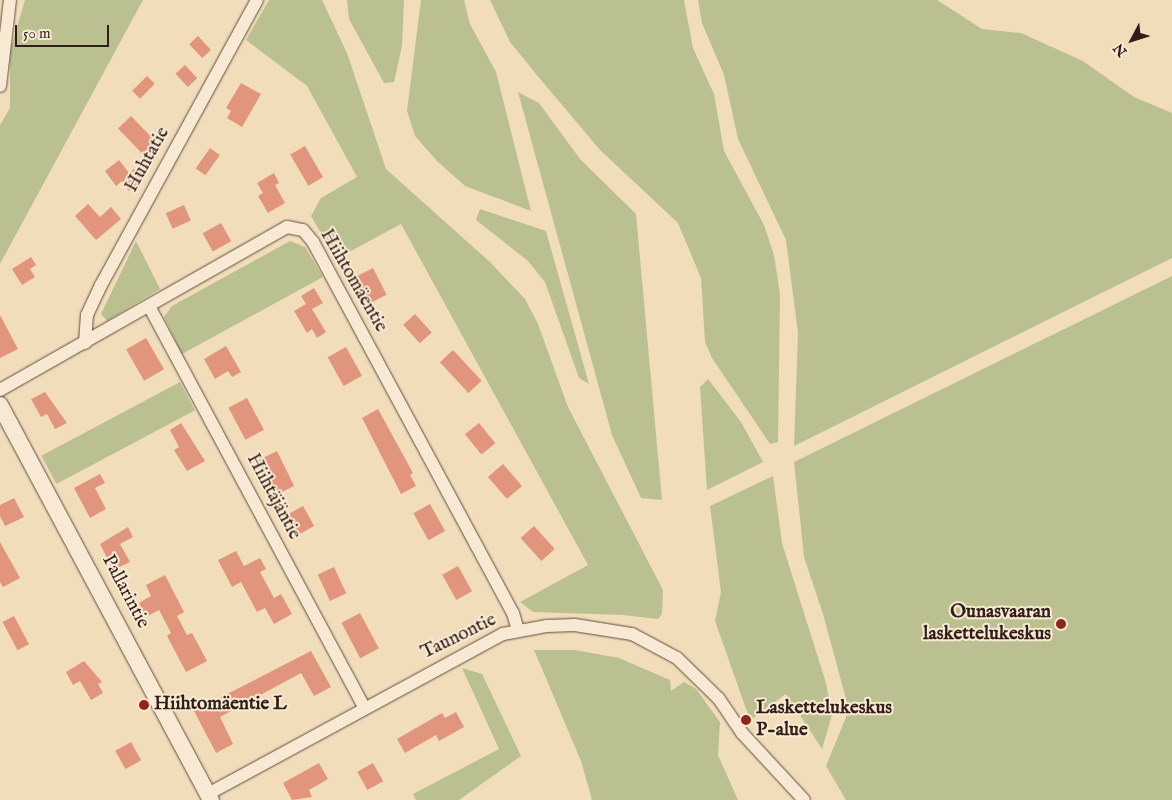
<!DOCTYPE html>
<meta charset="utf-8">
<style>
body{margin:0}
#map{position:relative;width:1172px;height:800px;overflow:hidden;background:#f2ddbb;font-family:"IM FELL English",serif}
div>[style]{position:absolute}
.green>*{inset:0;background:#bbc090;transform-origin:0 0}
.building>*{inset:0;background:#e1957d;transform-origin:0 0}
.roads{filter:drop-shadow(0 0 1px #604e40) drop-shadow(0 0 1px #604e40)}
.minor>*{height:12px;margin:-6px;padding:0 6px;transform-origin:6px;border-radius:6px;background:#f7e9d3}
.tertiary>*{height:16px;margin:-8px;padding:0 8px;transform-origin:8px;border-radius:8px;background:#f7e9d3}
.dots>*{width:14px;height:14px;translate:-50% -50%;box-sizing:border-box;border:2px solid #f7e9d3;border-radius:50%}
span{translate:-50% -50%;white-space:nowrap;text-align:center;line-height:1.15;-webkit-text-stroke:4px #f7e9d3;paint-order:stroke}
.street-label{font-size:19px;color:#301e17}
.poi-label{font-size:19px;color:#301e17;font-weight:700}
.right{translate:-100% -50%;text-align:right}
.left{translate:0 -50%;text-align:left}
.north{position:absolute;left:1107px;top:15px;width:50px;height:50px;-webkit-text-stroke:4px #f7e9d3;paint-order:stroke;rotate:230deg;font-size:14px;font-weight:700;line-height:20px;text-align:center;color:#301e17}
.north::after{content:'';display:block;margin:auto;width:18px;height:22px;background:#301e17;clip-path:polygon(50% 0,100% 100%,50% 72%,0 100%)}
.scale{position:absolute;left:15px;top:25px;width:94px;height:22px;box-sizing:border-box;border:2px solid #301e17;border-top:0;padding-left:6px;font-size:15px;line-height:18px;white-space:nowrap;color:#301e17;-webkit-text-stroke:4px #f7e9d3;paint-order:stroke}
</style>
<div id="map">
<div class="green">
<div style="clip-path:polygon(25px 0,143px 0,0 264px,0 125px,10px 108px,10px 51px)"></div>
<div style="clip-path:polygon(269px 0,322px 0,347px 53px,386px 169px,490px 262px,525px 299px,538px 324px,568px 407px,663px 590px,662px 614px,658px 619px,623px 615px,533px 612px,520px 602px,588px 565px,401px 224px,336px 259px,311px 216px,321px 198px,357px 177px,307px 86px,246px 40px)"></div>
<div style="clip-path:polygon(347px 0,404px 0,402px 46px,394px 82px,384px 83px,349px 19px)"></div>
<div style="clip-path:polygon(421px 0,464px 0,470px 24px,496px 72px,531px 211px,465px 186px,438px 162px,415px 136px,407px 111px)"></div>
<div style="clip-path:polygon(490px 0,684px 0,693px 48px,714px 94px,724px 151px,764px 225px,774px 255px,780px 294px,778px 442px,770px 444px,712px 358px,705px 342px,701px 278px,678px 223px,600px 150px,536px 74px,510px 42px)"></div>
<div style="clip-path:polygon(698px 0,937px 0,982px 29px,1021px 33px,1083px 61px,1134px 97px,1172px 113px,1172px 258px,794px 446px,798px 333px,786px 240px,738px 139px,724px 75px,702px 23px)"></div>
<div style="clip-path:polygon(518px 92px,539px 103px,580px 159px,636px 214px,662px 500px,641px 498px,612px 435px)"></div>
<div style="clip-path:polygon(480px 209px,546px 231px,589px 384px,579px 378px,545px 282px,528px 261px,476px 220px)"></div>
<div style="clip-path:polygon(136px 241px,160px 289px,107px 321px,101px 314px)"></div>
<div style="clip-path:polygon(290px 241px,305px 247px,323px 277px,182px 354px,164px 317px,172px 306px)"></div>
<div style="clip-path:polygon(1172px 276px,1172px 800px,846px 800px,826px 766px,849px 710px,823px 614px,804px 557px,794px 462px)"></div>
<div style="clip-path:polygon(708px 379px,741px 422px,763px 462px,707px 490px,700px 387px)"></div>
<div style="left:180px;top:382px;width:32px;height:157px;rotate:62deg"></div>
<div style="clip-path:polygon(773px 476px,782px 543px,826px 683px,832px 715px,822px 749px,786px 694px,750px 720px,715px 621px,721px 592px,710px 506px)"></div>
<div style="clip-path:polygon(534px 650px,575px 650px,619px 658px,670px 680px,671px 691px,684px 682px,696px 689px,720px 722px,718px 755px,738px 800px,592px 800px,581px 761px)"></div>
<div style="clip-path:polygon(462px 668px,482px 674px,521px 756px,459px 800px,416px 800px,413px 794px,499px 749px)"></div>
</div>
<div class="building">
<div style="left:198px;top:36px;width:19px;height:12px;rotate:47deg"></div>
<div style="left:185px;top:65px;width:18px;height:13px;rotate:47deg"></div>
<div style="left:147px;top:76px;width:11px;height:21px;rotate:45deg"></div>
<div style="clip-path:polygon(241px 83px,261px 94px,242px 127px,227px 118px,231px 111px,226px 108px)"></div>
<div style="left:131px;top:116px;width:42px;height:18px;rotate:46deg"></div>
<div style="left:305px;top:146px;width:36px;height:17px;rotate:60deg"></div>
<div style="left:210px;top:148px;width:12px;height:25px;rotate:35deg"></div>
<div style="clip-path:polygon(119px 160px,129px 173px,134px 169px,143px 180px,129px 191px,122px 181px,116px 186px,105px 171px)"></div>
<div style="clip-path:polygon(274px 173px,279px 183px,275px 185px,285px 203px,268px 213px,258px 196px,263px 193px,257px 183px)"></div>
<div style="clip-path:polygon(88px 204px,100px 217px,111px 207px,121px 219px,96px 240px,75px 216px)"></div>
<div style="left:184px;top:205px;width:17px;height:20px;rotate:66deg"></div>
<div style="left:221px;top:223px;width:21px;height:21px;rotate:61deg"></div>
<div style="clip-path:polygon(31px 257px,36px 265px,30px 269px,35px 277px,22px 285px,12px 269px)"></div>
<div style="left:373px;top:268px;width:30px;height:21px;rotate:63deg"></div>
<div style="clip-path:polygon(314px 288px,323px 303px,312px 309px,326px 332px,317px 338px,312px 329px,307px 333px,294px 311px,306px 304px,301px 296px)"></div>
<div style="left:415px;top:314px;width:25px;height:16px;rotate:48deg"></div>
<div style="clip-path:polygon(0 315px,18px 349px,0 358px)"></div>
<div style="left:146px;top:338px;width:36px;height:23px;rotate:60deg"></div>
<div style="clip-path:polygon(226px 346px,241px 372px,232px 377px,228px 371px,215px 379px,204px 359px)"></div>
<div style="left:346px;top:347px;width:33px;height:21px;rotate:61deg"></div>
<div style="left:453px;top:350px;width:42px;height:18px;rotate:47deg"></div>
<div style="clip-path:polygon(45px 392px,67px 423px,55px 429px,47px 414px,41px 417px,31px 399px)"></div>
<div style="left:247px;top:398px;width:36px;height:21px;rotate:62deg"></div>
<div style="clip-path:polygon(378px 409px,413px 473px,410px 475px,416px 486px,401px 494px,362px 418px)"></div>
<div style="clip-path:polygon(181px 423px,205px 461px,187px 471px,174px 450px,179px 447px,170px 430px)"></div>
<div style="left:479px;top:423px;width:26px;height:18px;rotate:51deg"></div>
<div style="left:277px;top:451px;width:39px;height:21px;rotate:64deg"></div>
<div style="left:503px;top:464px;width:29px;height:20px;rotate:49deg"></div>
<div style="clip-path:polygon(100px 474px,105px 483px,95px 488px,106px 509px,90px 518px,74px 488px)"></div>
<div style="clip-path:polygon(14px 498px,24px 517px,5px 526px,0 516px,0 505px)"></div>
<div style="left:430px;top:504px;width:31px;height:19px;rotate:61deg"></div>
<div style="left:303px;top:506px;width:23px;height:18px;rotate:61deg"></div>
<div style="left:534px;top:526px;width:31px;height:18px;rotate:48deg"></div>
<div style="clip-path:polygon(128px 527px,133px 537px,120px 544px,130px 562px,113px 570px,100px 544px)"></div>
<div style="clip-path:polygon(0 542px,20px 578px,3px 587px,0 582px)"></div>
<div style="clip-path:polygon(236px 551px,244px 566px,260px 558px,266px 569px,260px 572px,274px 598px,281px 594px,292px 614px,274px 624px,265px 608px,257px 612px,241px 582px,232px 587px,218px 560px)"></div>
<div style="left:458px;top:566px;width:29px;height:18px;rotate:61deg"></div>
<div style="left:334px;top:567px;width:29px;height:18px;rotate:65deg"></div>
<div style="clip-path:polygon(165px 575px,184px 612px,177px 616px,187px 635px,192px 633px,207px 661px,186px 672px,167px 636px,171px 633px,159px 610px,146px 617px,139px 603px,151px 596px,146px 585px)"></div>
<div style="left:360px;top:613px;width:40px;height:21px;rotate:62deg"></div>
<div style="left:14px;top:616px;width:32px;height:13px;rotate:62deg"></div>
<div style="clip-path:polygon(311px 651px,331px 687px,314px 696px,301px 673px,220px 717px,233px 744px,216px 753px,194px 711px)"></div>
<div style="clip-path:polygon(84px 661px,102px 682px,98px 684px,103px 693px,91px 700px,80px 681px,73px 685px,66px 672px)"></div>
<div style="clip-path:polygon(456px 712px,464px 727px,439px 741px,436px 735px,405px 753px,397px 739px,442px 713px,445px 718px)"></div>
<div style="left:131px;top:742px;width:21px;height:18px;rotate:61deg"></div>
<div style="clip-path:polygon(319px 763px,328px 779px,309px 790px,312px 797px,292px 800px,283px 783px)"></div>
<div style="left:373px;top:763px;width:21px;height:18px;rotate:61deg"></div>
</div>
<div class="roads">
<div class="minor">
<div style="left:0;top:86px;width:87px;rotate:-83.4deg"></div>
<div style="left:149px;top:306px;width:455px;rotate:61.8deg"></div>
<div style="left:85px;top:343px;width:28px;rotate:-86deg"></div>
<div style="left:87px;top:315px;width:33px;rotate:-65deg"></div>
<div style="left:101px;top:285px;width:325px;rotate:-61.3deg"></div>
<div style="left:0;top:390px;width:330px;rotate:-29.6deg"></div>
<div style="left:287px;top:227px;width:16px;rotate:11deg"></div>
<div style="left:303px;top:230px;width:16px;rotate:50deg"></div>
<div style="left:313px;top:242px;width:421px;rotate:61.7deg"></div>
<div style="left:513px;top:613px;width:18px;rotate:74deg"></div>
<div style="left:208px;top:794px;width:336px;rotate:-28.5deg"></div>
<div style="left:503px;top:634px;width:45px;rotate:-10.3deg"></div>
<div style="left:547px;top:626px;width:28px;rotate:-2deg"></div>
<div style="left:575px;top:625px;width:58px;rotate:9deg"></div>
<div style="left:632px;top:634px;width:51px;rotate:28.1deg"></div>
<div style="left:677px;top:658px;width:59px;rotate:44.3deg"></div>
<div style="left:719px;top:699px;width:41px;rotate:55.9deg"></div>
<div style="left:742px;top:733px;width:91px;rotate:47.2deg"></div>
</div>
<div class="tertiary">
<div style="left:0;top:405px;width:448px;rotate:61.9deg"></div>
</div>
</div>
<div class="dots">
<div style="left:1061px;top:624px;background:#8f2418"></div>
<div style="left:144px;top:705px;background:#8f2418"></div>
<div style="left:746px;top:720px;background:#8f2418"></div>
</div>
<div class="street-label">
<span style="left:148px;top:160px;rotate:-61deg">Huhtatie</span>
<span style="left:353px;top:281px;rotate:60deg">Hiihtomäentie</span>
<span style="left:273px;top:497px;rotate:62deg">Hiihtäjäntie</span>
<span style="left:125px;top:592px;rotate:62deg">Pallarintie</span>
<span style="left:459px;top:637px;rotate:-26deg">Taunontie</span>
</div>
<div class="poi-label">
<span class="right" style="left:1051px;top:624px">Ounasvaaran<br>laskettelukeskus</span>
<span class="left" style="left:154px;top:705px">Hiihtomäentie L</span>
<span class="left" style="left:756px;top:720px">Laskettelukeskus<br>P-alue</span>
</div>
<div class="north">N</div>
<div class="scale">50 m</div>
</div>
